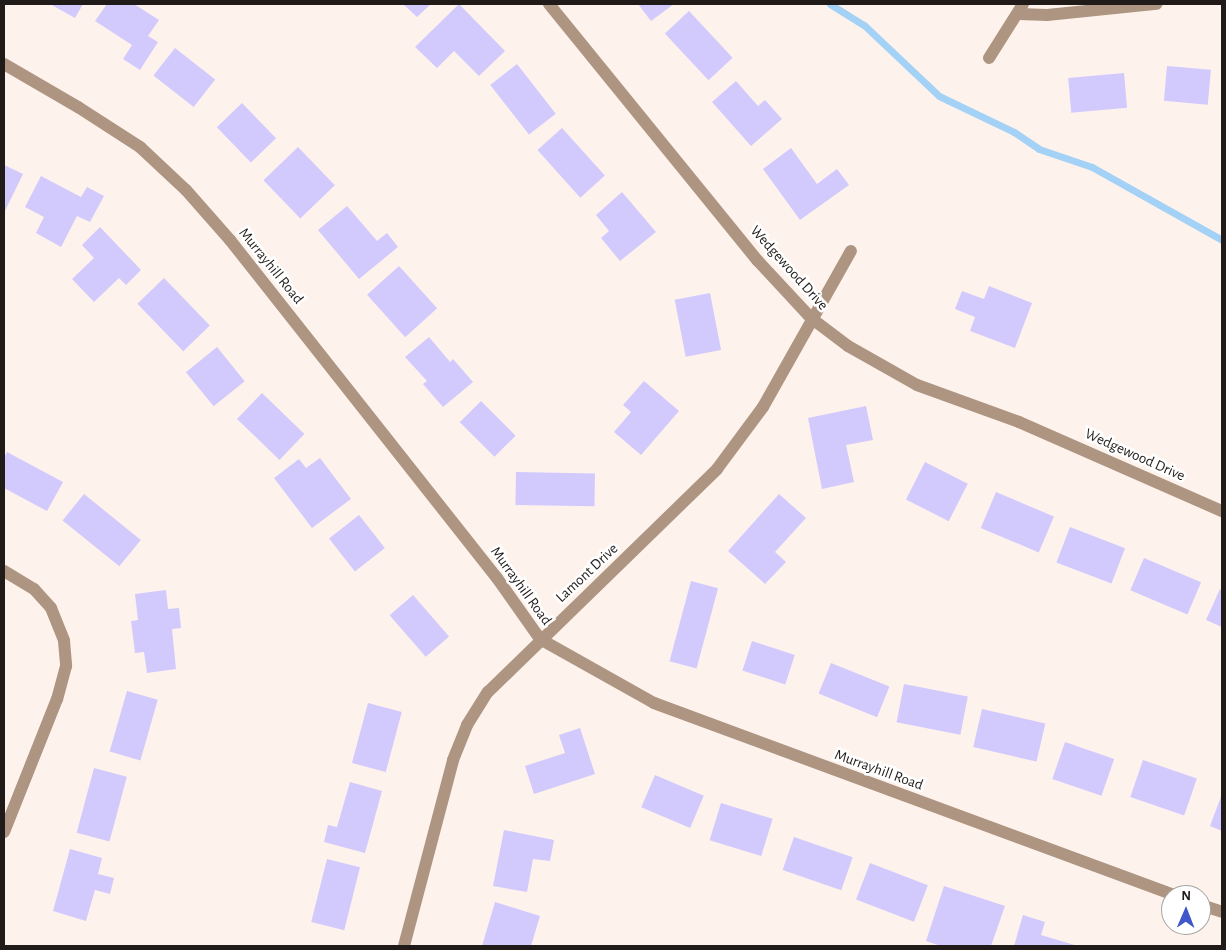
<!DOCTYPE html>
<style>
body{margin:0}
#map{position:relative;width:1226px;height:950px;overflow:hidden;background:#fef2ec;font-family:"Alegreya Sans",sans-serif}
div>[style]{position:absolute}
.stream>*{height:7px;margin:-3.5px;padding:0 3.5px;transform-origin:3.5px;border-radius:3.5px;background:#a3d2f6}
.building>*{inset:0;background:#d2cafd;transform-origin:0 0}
.minor>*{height:12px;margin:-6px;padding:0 6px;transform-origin:6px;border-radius:6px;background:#ae9582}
span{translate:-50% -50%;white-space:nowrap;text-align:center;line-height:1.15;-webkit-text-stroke:5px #fff;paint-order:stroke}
.street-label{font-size:15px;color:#201b19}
.frame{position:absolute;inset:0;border:5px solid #201b19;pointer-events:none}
.north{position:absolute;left:1161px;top:885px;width:50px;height:50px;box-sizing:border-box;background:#fff;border:1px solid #a6a4a3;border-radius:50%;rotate:1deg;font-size:14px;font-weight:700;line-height:20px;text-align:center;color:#201b19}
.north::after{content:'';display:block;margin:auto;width:18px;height:22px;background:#3f57ca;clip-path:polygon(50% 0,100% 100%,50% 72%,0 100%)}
</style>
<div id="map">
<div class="stream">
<div style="left:830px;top:4px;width:40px;rotate:32deg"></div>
<div style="left:864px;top:25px;width:103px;rotate:43.4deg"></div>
<div style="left:939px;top:96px;width:83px;rotate:25.6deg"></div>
<div style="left:1014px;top:132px;width:30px;rotate:34deg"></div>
<div style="left:1039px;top:149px;width:56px;rotate:18.8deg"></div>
<div style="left:1092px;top:167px;width:149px;rotate:29.3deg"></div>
</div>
<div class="building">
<div style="clip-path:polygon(50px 4px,83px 4px,75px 18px)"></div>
<div style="clip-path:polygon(107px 4px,134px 4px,159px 20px,148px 36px,158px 42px,140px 70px,123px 59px,132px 45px,95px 21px)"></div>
<div style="clip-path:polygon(403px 4px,431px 4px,417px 17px)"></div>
<div style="clip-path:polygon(459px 4px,505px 51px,479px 76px,454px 51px,437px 68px,415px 47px)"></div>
<div style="clip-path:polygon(638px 4px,674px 4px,651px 21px)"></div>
<div style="left:689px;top:11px;width:64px;height:33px;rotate:47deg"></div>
<div style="left:175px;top:48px;width:51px;height:35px;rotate:38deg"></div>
<div style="left:517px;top:64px;width:63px;height:34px;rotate:52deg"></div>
<div style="left:1167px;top:66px;width:44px;height:35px;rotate:5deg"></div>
<div style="left:1124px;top:73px;width:35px;height:56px;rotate:85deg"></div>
<div style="clip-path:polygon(736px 81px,758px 106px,765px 100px,782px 119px,751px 146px,712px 102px)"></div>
<div style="left:242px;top:103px;width:49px;height:35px;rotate:46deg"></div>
<div style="left:562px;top:128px;width:64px;height:33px;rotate:48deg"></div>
<div style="left:298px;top:147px;width:53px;height:48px;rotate:46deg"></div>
<div style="clip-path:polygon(791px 148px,817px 184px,837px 169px,849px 185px,800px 220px,763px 169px)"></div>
<div style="clip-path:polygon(4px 165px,23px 174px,4px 213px)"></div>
<div style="clip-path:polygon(41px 176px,81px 197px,87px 187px,104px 196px,90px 222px,77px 216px,61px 247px,36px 233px,44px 217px,25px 207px)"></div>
<div style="clip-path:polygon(622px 192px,656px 232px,620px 261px,601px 238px,609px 231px,596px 215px)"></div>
<div style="clip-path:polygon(347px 206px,377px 241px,387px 233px,398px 247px,359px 279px,318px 230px)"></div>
<div style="clip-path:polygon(100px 227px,141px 270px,126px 285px,119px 278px,94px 302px,72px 279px,94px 258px,82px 245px)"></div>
<div style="left:399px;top:266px;width:57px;height:43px;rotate:48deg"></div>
<div style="left:164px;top:278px;width:66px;height:37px;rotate:46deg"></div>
<div style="clip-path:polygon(989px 286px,1032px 303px,1015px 348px,970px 331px,975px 317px,955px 309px,962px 291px,984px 299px)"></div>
<div style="left:710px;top:293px;width:58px;height:36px;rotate:79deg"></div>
<div style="clip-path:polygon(429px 337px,450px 362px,453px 359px,473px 382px,443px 407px,423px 384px,427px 381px,405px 357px)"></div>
<div style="left:217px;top:347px;width:44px;height:40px;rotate:51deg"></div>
<div style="clip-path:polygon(644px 381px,679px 411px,641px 455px,614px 432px,631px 412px,623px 405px)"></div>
<div style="left:262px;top:393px;width:59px;height:36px;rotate:44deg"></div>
<div style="left:481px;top:401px;width:49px;height:30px;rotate:45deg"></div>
<div style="clip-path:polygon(866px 406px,873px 440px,846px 445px,854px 482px,822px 489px,808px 418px)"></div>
<div style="clip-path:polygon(7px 452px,63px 482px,47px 511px,4px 488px,4px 458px)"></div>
<div style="clip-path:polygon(320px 458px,351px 499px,312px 528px,274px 478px,299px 459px,306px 468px)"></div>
<div style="left:925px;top:462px;width:48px;height:42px;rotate:27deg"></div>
<div style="left:516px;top:472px;width:79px;height:33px;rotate:1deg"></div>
<div style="left:996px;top:492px;width:63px;height:39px;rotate:23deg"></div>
<div style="left:84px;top:494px;width:73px;height:34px;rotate:39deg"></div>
<div style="clip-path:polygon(779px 494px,806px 518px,775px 552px,786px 562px,765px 584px,728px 551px)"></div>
<div style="left:359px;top:515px;width:42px;height:38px;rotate:52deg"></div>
<div style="left:1070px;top:527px;width:59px;height:38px;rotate:21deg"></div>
<div style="left:1144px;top:558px;width:62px;height:35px;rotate:23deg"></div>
<div style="left:691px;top:581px;width:28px;height:83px;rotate:15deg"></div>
<div style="clip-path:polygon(1220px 589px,1222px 590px,1222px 627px,1206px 620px)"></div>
<div style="clip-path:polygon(166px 590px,168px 609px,179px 608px,181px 628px,172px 629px,176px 669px,147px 673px,144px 652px,135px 653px,131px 621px,138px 620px,135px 594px)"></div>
<div style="left:413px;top:595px;width:55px;height:31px;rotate:49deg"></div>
<div style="left:752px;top:641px;width:45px;height:31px;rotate:18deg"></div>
<div style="left:831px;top:663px;width:63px;height:33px;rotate:22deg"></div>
<div style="left:904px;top:684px;width:65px;height:39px;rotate:11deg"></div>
<div style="left:127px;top:691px;width:32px;height:63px;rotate:16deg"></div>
<div style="left:368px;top:703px;width:35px;height:62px;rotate:15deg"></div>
<div style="left:982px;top:709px;width:65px;height:39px;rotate:13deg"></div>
<div style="clip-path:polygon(580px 728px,595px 774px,534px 794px,525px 766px,565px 753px,559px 735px)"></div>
<div style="left:1065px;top:742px;width:52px;height:39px;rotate:19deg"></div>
<div style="left:1143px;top:760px;width:57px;height:39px;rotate:19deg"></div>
<div style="left:94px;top:768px;width:34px;height:67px;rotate:15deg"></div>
<div style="left:655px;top:775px;width:53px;height:35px;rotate:23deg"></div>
<div style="clip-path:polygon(350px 782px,382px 791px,365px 853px,324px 842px,328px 825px,337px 827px)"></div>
<div style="clip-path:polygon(1222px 794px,1222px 831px,1210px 826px)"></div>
<div style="left:721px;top:803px;width:54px;height:39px;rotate:17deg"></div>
<div style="clip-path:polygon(504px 830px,554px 840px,550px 861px,533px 859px,527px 892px,493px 886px)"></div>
<div style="left:794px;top:837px;width:62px;height:35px;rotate:19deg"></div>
<div style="clip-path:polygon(70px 849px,102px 858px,98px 874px,114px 878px,110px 894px,95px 890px,86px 921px,53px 911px)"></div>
<div style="left:327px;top:859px;width:34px;height:65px;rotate:14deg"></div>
<div style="left:870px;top:863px;width:62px;height:39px;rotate:21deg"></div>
<div style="clip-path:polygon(944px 886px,1005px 906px,991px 946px,941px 946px,926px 941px)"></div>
<div style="clip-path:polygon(495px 902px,540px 916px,531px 946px,482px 946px)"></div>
<div style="clip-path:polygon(1023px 915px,1045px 922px,1041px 935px,1078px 946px,1014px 946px)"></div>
</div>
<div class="minor">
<div style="left:549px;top:4px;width:331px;rotate:50.9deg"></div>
<div style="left:758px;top:261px;width:78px;rotate:47.1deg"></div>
<div style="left:811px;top:318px;width:46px;rotate:37.1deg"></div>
<div style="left:848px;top:346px;width:79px;rotate:29.5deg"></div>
<div style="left:917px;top:385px;width:109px;rotate:19.9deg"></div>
<div style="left:1019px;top:422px;width:222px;rotate:23.7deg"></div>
<div style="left:1019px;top:14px;width:28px;rotate:2deg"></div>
<div style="left:1047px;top:15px;width:110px;rotate:-5.8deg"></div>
<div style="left:989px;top:58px;width:64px;rotate:-57.8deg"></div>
<div style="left:4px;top:64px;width:86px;rotate:30.2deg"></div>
<div style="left:78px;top:107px;width:74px;rotate:32.8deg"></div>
<div style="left:140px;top:147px;width:63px;rotate:43.1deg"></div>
<div style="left:186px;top:190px;width:67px;rotate:48.7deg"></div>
<div style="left:230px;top:240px;width:431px;rotate:51.7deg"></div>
<div style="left:497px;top:578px;width:75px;rotate:54.8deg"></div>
<div style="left:540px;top:639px;width:131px;rotate:29.3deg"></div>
<div style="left:654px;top:703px;width:554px;rotate:20.27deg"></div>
<div style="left:4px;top:571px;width:35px;rotate:31deg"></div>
<div style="left:34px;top:589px;width:25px;rotate:48deg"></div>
<div style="left:51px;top:608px;width:35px;rotate:68deg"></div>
<div style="left:64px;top:641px;width:25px;rotate:85deg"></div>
<div style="left:66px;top:666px;width:34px;rotate:105deg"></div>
<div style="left:57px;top:699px;width:143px;rotate:111.7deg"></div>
<div style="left:1201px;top:905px;width:22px;rotate:18deg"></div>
<div style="left:404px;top:946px;width:192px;rotate:-75.2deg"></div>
<div style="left:453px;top:760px;width:38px;rotate:-68deg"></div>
<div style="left:467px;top:725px;width:39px;rotate:-58deg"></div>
<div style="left:488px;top:692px;width:320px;rotate:-44.2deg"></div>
<div style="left:717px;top:469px;width:77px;rotate:-53.4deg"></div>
<div style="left:763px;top:407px;width:179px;rotate:-60.6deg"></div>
</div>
<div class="street-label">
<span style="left:271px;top:266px;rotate:51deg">Murrayhill Road</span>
<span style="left:789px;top:268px;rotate:48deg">Wedgewood Drive</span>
<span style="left:1135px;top:455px;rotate:24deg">Wedgewood Drive</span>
<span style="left:587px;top:573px;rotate:-43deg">Lamont Drive</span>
<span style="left:521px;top:586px;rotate:54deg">Murrayhill Road</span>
<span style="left:879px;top:770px;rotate:20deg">Murrayhill Road</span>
</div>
<div class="frame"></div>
<div class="north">N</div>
</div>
